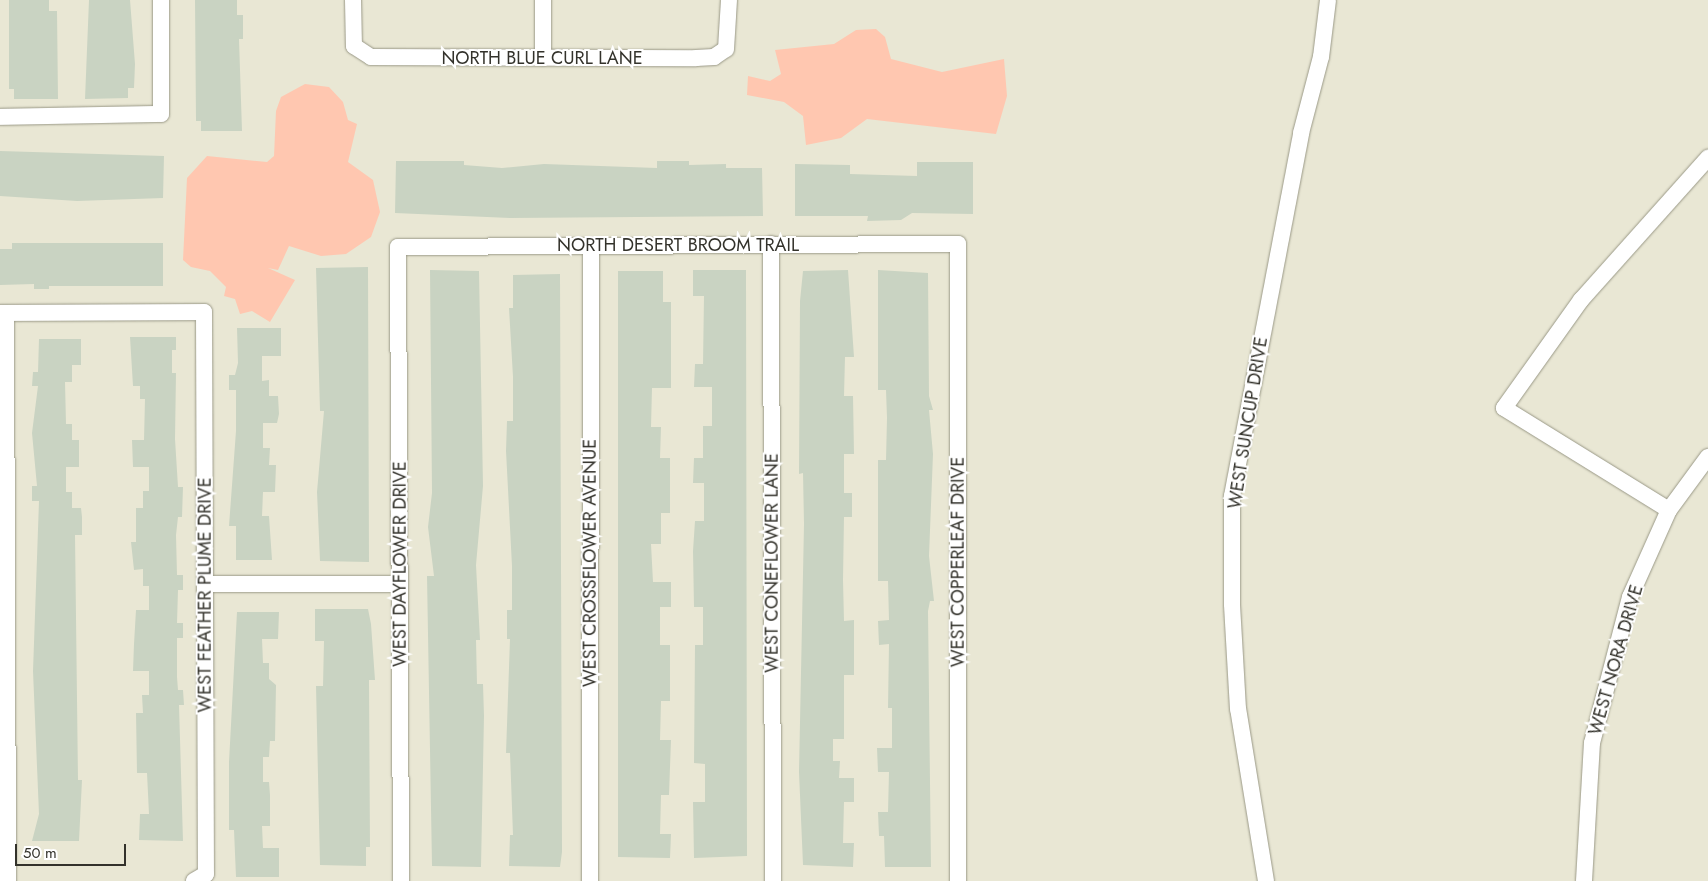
<!DOCTYPE html>
<style>
body{margin:0}
#map{position:relative;width:1708px;height:881px;overflow:hidden;background:#e9e7d4;font-family:Jost,sans-serif}
div>[style]{position:absolute}
.green>*{inset:0;background:#ffc7b0}
.building>*{inset:0;background:#c9d3c2}
.roads{filter:drop-shadow(0 0 1px #9a9987) drop-shadow(0 0 1px #9a9987)}
.minor>*{height:16px;margin:-8px;padding:0 8px;transform-origin:8px;border-radius:8px;background:#fff}
span{translate:-50% -50%;white-space:nowrap;text-align:center;line-height:1.15;-webkit-text-stroke:4px #fff;paint-order:stroke}
.street-label{font-size:18px;color:#33322b}
.scale{position:absolute;left:15px;top:844px;width:111px;height:22px;box-sizing:border-box;border:2px solid #33322b;border-top:0;padding-left:6px;font-size:15px;line-height:18px;white-space:nowrap;color:#33322b;-webkit-text-stroke:4px #fff;paint-order:stroke}
</style>
<div id="map">
<div class="green">
<div style="clip-path:polygon(876px 29px,885px 37px,891px 59px,942px 72px,1004px 59px,1007px 96px,996px 134px,867px 119px,841px 138px,806px 145px,803px 116px,784px 102px,747px 95px,748px 76px,770px 81px,781px 74px,775px 50px,834px 44px,856px 30px)"></div>
<div style="clip-path:polygon(305px 84px,329px 87px,343px 102px,348px 120px,357px 124px,348px 162px,373px 180px,380px 212px,371px 237px,346px 254px,321px 256px,289px 246px,278px 270px,268px 268px,295px 280px,270px 322px,252px 311px,240px 314px,235px 299px,224px 296px,226px 287px,210px 271px,191px 267px,183px 260px,187px 178px,207px 156px,267px 162px,274px 156px,276px 111px,281px 97px)"></div>
</div>
<div class="building">
<div style="clip-path:polygon(9px 0,49px 0,49px 11px,57px 11px,58px 99px,14px 99px,14px 89px,9px 89px)"></div>
<div style="clip-path:polygon(89px 0,130px 0,135px 64px,134px 88px,128px 88px,128px 98px,85px 99px)"></div>
<div style="clip-path:polygon(195px 0,237px 0,237px 15px,243px 15px,243px 39px,239px 39px,242px 131px,201px 131px,201px 121px,196px 121px)"></div>
<div style="clip-path:polygon(0 151px,164px 156px,163px 198px,77px 201px,0 196px)"></div>
<div style="clip-path:polygon(396px 161px,464px 161px,464px 165px,502px 168px,544px 164px,657px 168px,657px 161px,689px 161px,689px 165px,726px 164px,726px 168px,762px 168px,763px 216px,510px 218px,395px 213px)"></div>
<div style="clip-path:polygon(917px 162px,973px 162px,973px 214px,912px 213px,901px 220px,867px 221px,868px 216px,795px 216px,795px 164px,850px 165px,850px 174px,917px 176px)"></div>
<div style="clip-path:polygon(12px 243px,163px 243px,163px 286px,49px 286px,49px 289px,34px 289px,34px 284px,0 285px,0 249px,12px 249px)"></div>
<div style="clip-path:polygon(368px 267px,369px 562px,320px 561px,317px 492px,324px 411px,320px 411px,316px 268px)"></div>
<div style="clip-path:polygon(430px 270px,479px 271px,483px 486px,476px 565px,480px 640px,476px 640px,477px 684px,483px 684px,484px 716px,481px 867px,432px 866px,427px 576px,434px 576px,428px 527px,432px 493px)"></div>
<div style="clip-path:polygon(693px 270px,746px 270px,747px 856px,694px 858px,693px 802px,705px 802px,705px 764px,694px 763px,695px 645px,703px 645px,703px 607px,694px 607px,693px 551px,695px 521px,704px 521px,704px 483px,693px 483px,694px 458px,703px 458px,703px 426px,712px 426px,712px 387px,694px 387px,695px 364px,703px 364px,704px 296px,693px 296px)"></div>
<div style="clip-path:polygon(848px 270px,854px 357px,845px 357px,844px 396px,853px 396px,854px 454px,844px 454px,844px 493px,852px 493px,852px 517px,844px 517px,843px 580px,844px 621px,854px 620px,854px 675px,844px 675px,844px 739px,833px 739px,833px 761px,840px 761px,839px 778px,854px 778px,854px 802px,844px 802px,843px 843px,854px 843px,853px 867px,803px 865px,799px 772px,804px 524px,803px 473px,799px 474px,800px 301px,803px 271px)"></div>
<div style="clip-path:polygon(878px 270px,928px 273px,929px 396px,933px 410px,929px 410px,933px 454px,929px 556px,934px 601px,930px 601px,928px 611px,931px 867px,885px 867px,884px 836px,879px 836px,878px 812px,888px 812px,889px 772px,878px 772px,877px 748px,892px 748px,892px 708px,888px 708px,889px 644px,879px 645px,878px 621px,889px 620px,888px 581px,878px 581px,878px 460px,886px 460px,887px 418px,886px 390px,878px 390px)"></div>
<div style="clip-path:polygon(618px 271px,663px 271px,663px 302px,671px 302px,671px 388px,652px 388px,651px 427px,661px 427px,660px 458px,670px 458px,670px 513px,661px 513px,661px 544px,651px 544px,653px 582px,671px 582px,671px 607px,660px 607px,660px 645px,670px 645px,670px 701px,661px 701px,660px 740px,671px 740px,669px 795px,661px 795px,660px 834px,671px 834px,670px 858px,618px 857px)"></div>
<div style="clip-path:polygon(560px 274px,562px 852px,560px 867px,509px 866px,510px 835px,513px 835px,510px 753px,506px 753px,510px 639px,507px 639px,507px 610px,512px 610px,512px 566px,506px 451px,507px 421px,513px 421px,513px 377px,509px 308px,513px 308px,513px 275px)"></div>
<div style="clip-path:polygon(237px 328px,281px 328px,281px 356px,262px 356px,262px 381px,269px 380px,269px 396px,278px 396px,279px 414px,277px 423px,263px 423px,263px 448px,270px 448px,269px 465px,276px 465px,275px 492px,263px 492px,262px 516px,269px 516px,272px 560px,236px 560px,236px 526px,229px 526px,236px 431px,236px 390px,229px 390px,229px 375px,235px 375px,238px 363px)"></div>
<div style="clip-path:polygon(130px 337px,176px 337px,176px 350px,172px 350px,172px 373px,176px 373px,175px 439px,178px 487px,183px 487px,182px 517px,178px 517px,176px 535px,177px 575px,183px 575px,183px 590px,178px 590px,177px 623px,183px 623px,183px 638px,177px 638px,177px 677px,178px 690px,183px 690px,184px 705px,179px 705px,183px 841px,139px 840px,140px 814px,149px 814px,147px 773px,137px 773px,136px 713px,143px 713px,142px 695px,149px 695px,149px 671px,133px 671px,134px 644px,136px 610px,149px 610px,149px 586px,143px 586px,143px 569px,134px 570px,131px 542px,136px 542px,136px 508px,143px 508px,143px 491px,149px 491px,149px 467px,133px 467px,132px 440px,144px 440px,145px 399px,140px 399px,140px 386px,133px 386px)"></div>
<div style="clip-path:polygon(39px 339px,81px 339px,81px 365px,72px 365px,72px 382px,65px 382px,66px 424px,72px 424px,72px 440px,79px 440px,79px 467px,66px 467px,66px 492px,72px 492px,72px 508px,81px 508px,82px 517px,82px 535px,75px 535px,78px 780px,82px 780px,79px 841px,32px 841px,39px 814px,33px 671px,39px 501px,32px 501px,32px 486px,37px 486px,32px 433px,38px 386px,32px 386px,33px 372px,38px 372px)"></div>
<div style="clip-path:polygon(315px 609px,368px 609px,371px 624px,375px 680px,369px 680px,370px 847px,366px 847px,366px 866px,320px 865px,316px 686px,323px 686px,324px 641px,315px 641px)"></div>
<div style="clip-path:polygon(237px 612px,279px 612px,278px 639px,262px 639px,263px 663px,269px 663px,269px 679px,276px 685px,275px 741px,270px 741px,269px 757px,263px 757px,263px 782px,269px 782px,270px 795px,270px 826px,262px 826px,263px 848px,279px 848px,279px 877px,236px 877px,234px 830px,229px 830px,229px 762px)"></div>
</div>
<div class="roads">
<div class="minor">
<div style="left:353px;top:0;width:46px;rotate:88.8deg"></div>
<div style="left:354px;top:46px;width:20px;rotate:33deg"></div>
<div style="left:371px;top:57px;width:325px;rotate:0.2deg"></div>
<div style="left:696px;top:58px;width:18px;rotate:-3deg"></div>
<div style="left:714px;top:57px;width:14px;rotate:-34deg"></div>
<div style="left:726px;top:49px;width:49px;rotate:-86.5deg"></div>
<div style="left:543px;top:58px;width:58px;rotate:-90deg"></div>
<div style="left:0;top:117px;width:161px;rotate:-1.1deg"></div>
<div style="left:161px;top:114px;width:114px;rotate:-90deg"></div>
<div style="left:771px;top:244px;width:637px;rotate:89.82deg"></div>
<div style="left:0;top:313px;width:204px;rotate:-0.3deg"></div>
<div style="left:204px;top:312px;width:562px;rotate:89.8deg"></div>
<div style="left:206px;top:874px;width:14px;rotate:150deg"></div>
<div style="left:6px;top:313px;width:568px;rotate:89.8deg"></div>
<div style="left:1669px;top:510px;width:194px;rotate:-148.3deg"></div>
<div style="left:1504px;top:408px;width:133px;rotate:-54.5deg"></div>
<div style="left:1581px;top:300px;width:191px;rotate:-48.2deg"></div>
<div style="left:205px;top:584px;width:195px"></div>
<div style="left:401px;top:881px;width:634px;rotate:-90.27deg"></div>
<div style="left:398px;top:247px;width:560px;rotate:-0.31deg"></div>
<div style="left:958px;top:244px;width:637px;rotate:90deg"></div>
<div style="left:590px;top:881px;width:635px;rotate:-89.91deg"></div>
<div style="left:1266px;top:881px;width:174px;rotate:-99.2deg"></div>
<div style="left:1238px;top:709px;width:105px;rotate:-93.3deg"></div>
<div style="left:1232px;top:604px;width:108px;rotate:-90deg"></div>
<div style="left:1232px;top:496px;width:369px;rotate:-79.2deg"></div>
<div style="left:1301px;top:133px;width:79px;rotate:-75.3deg"></div>
<div style="left:1321px;top:57px;width:57px;rotate:-83deg"></div>
<div style="left:1584px;top:881px;width:138px;rotate:-86.7deg"></div>
<div style="left:1592px;top:743px;width:151px;rotate:-75.4deg"></div>
<div style="left:1630px;top:597px;width:95px;rotate:-65.9deg"></div>
<div style="left:1669px;top:510px;width:66px;rotate:-53.7deg"></div>
</div>
</div>
<div class="street-label">
<span style="left:542px;top:58px">NORTH BLUE CURL LANE</span>
<span style="left:678px;top:245px">NORTH DESERT BROOM TRAIL</span>
<span style="left:1248px;top:423px;rotate:-81deg">WEST SUNCUP DRIVE</span>
<span style="left:958px;top:562px;rotate:-90deg">WEST COPPERLEAF DRIVE</span>
<span style="left:590px;top:563px;rotate:-90deg">WEST CROSSFLOWER AVENUE</span>
<span style="left:772px;top:563px;rotate:-90deg">WEST CONEFLOWER LANE</span>
<span style="left:400px;top:564px;rotate:-90deg">WEST DAYFLOWER DRIVE</span>
<span style="left:205px;top:595px;rotate:-90deg">WEST FEATHER PLUME DRIVE</span>
<span style="left:1616px;top:660px;rotate:-74deg">WEST NORA DRIVE</span>
</div>
<div class="scale">50 m</div>
</div>
